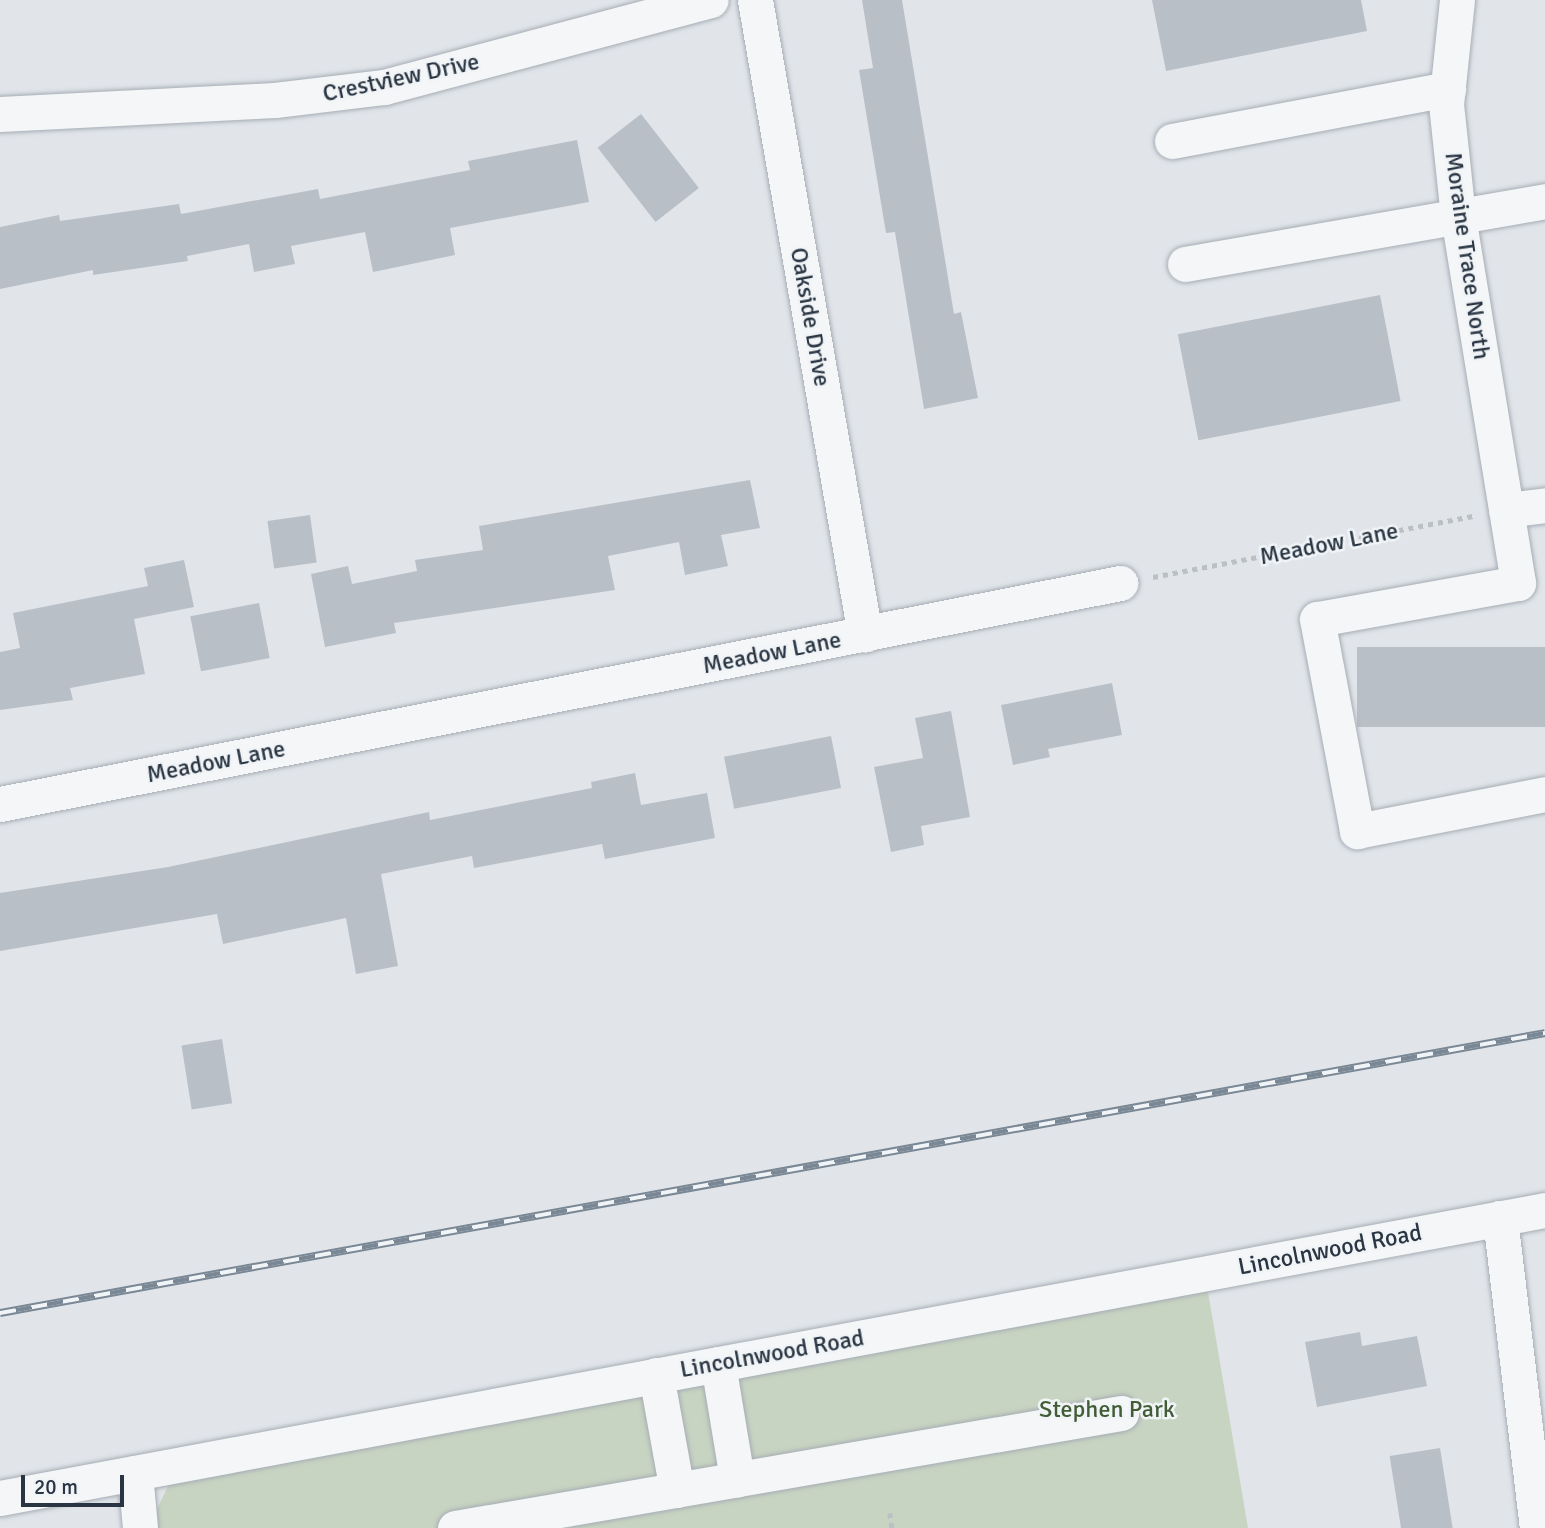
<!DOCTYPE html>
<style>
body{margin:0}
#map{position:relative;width:1545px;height:1528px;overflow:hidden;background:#e1e5ea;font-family:Signika,sans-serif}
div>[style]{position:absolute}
.green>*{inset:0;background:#c8d4c2}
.building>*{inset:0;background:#b8bfc7;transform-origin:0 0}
.path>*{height:4.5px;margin-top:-2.25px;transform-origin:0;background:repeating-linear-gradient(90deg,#bbc0c5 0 5px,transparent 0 10px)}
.roads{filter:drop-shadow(0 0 2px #a6adb4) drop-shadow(0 0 2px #a6adb4)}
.minor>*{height:35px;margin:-17.5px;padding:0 17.5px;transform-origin:17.5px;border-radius:17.5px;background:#f4f6f8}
.rail>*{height:8px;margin-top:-4px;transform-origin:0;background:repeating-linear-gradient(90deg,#f1f4f7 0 16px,#7a8794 0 32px);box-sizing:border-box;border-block:2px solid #7a8794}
span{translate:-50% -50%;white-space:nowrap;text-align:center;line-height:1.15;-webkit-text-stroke:5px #f1f4f7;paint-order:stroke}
.street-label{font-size:24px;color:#293542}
.park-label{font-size:24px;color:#425d36}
.scale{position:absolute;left:21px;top:1475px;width:103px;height:32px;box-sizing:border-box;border:4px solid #293542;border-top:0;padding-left:9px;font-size:21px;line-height:24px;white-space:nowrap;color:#293542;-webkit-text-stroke:5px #f1f4f7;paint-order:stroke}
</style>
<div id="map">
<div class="green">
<div style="clip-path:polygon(1205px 1274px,1248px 1528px,148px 1528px,178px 1465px)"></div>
</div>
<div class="building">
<div style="clip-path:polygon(862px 0,902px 0,954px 314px,961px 312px,978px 398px,924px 409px,895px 232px,886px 233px,859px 70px,873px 68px)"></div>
<div style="clip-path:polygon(1152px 0,1361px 0,1367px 31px,1166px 71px)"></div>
<div style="left:641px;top:114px;width:94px;height:55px;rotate:52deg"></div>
<div style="clip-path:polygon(577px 140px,589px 202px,450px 228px,455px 255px,373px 272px,365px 232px,291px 246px,295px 264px,254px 272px,249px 244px,187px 256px,188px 261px,93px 275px,93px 270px,0 289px,0 227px,59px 215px,60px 221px,179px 204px,181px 214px,318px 189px,320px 199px,470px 170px,468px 161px)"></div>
<div style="left:1380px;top:295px;width:108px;height:206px;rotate:79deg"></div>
<div style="clip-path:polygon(750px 480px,760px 528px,721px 535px,728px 566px,685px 575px,679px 542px,608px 556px,615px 590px,394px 623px,396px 633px,325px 647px,311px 574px,348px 566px,352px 584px,417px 571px,415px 560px,483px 550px,479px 526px)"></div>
<div style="left:310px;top:515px;width:48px;height:43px;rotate:82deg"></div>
<div style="clip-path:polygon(184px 560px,194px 607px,134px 619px,145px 674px,70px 688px,73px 700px,0 710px,0 652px,20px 648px,13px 613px,148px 586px,144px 568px)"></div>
<div style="left:259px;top:603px;width:56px;height:70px;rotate:79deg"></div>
<div style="left:1545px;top:647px;width:80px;height:188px;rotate:90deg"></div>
<div style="clip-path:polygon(1112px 683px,1122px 735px,1048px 749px,1050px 757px,1013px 765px,1001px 705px)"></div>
<div style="clip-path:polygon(951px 711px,970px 817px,921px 826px,924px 845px,891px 852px,874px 767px,923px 758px,915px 718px)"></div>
<div style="left:831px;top:736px;width:53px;height:109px;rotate:79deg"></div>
<div style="clip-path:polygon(635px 773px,641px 805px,707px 793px,715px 838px,605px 859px,602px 844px,474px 868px,472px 856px,381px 874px,398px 966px,356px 974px,346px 918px,223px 944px,217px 914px,0 951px,0 893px,168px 867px,429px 812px,430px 820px,592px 788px,591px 782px)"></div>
<div style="left:222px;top:1039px;width:65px;height:41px;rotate:81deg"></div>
<div style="clip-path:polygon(1360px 1332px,1362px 1346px,1417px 1336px,1427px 1386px,1317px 1407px,1305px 1342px)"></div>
<div style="left:1440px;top:1448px;width:81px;height:51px;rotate:81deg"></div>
</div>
<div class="path">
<div style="left:1153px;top:577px;width:327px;rotate:-10.8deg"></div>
<div style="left:890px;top:1513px;width:15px;rotate:82deg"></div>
</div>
<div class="roads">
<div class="minor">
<div style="left:755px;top:0;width:644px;rotate:80.17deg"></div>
<div style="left:1457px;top:0;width:105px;rotate:96deg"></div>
<div style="left:1446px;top:104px;width:113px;rotate:83.9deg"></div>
<div style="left:1458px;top:216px;width:372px;rotate:80.7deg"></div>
<div style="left:1518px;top:583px;width:204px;rotate:169.8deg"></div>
<div style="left:1317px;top:619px;width:216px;rotate:79.3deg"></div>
<div style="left:1357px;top:831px;width:192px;rotate:-11.1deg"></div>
<div style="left:0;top:114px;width:275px;rotate:-2.9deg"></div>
<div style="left:275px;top:100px;width:110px;rotate:-6.8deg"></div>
<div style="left:384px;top:87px;width:338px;rotate:-14.9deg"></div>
<div style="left:1172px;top:141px;width:281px;rotate:-10.7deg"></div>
<div style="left:1185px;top:264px;width:365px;rotate:-9.9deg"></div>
<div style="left:1506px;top:510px;width:39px;rotate:-7deg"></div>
<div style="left:0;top:804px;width:1142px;rotate:-11.16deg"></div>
<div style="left:1500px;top:1218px;width:312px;rotate:83.2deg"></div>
<div style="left:718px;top:1364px;width:117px;rotate:80.6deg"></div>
<div style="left:656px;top:1375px;width:117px;rotate:79.7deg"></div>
<div style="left:135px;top:1473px;width:55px;rotate:84.8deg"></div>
<div style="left:0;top:1498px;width:1572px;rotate:-10.56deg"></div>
<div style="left:455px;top:1528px;width:676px;rotate:-9.8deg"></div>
</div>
</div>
<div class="rail">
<div style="left:0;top:1313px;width:1570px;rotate:-10.27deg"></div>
</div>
<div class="street-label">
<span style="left:401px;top:78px;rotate:-12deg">Crestview Drive</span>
<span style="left:1467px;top:256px;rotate:82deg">Moraine Trace North</span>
<span style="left:810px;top:317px;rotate:80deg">Oakside Drive</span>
<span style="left:1329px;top:544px;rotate:-11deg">Meadow Lane</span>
<span style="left:772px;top:653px;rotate:-11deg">Meadow Lane</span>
<span style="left:216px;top:762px;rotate:-11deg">Meadow Lane</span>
<span style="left:1330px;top:1250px;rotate:-11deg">Lincolnwood Road</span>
<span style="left:772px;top:1354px;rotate:-10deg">Lincolnwood Road</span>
</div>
<div class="park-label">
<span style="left:1107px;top:1410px">Stephen Park</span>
</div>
<div class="scale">20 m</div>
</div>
